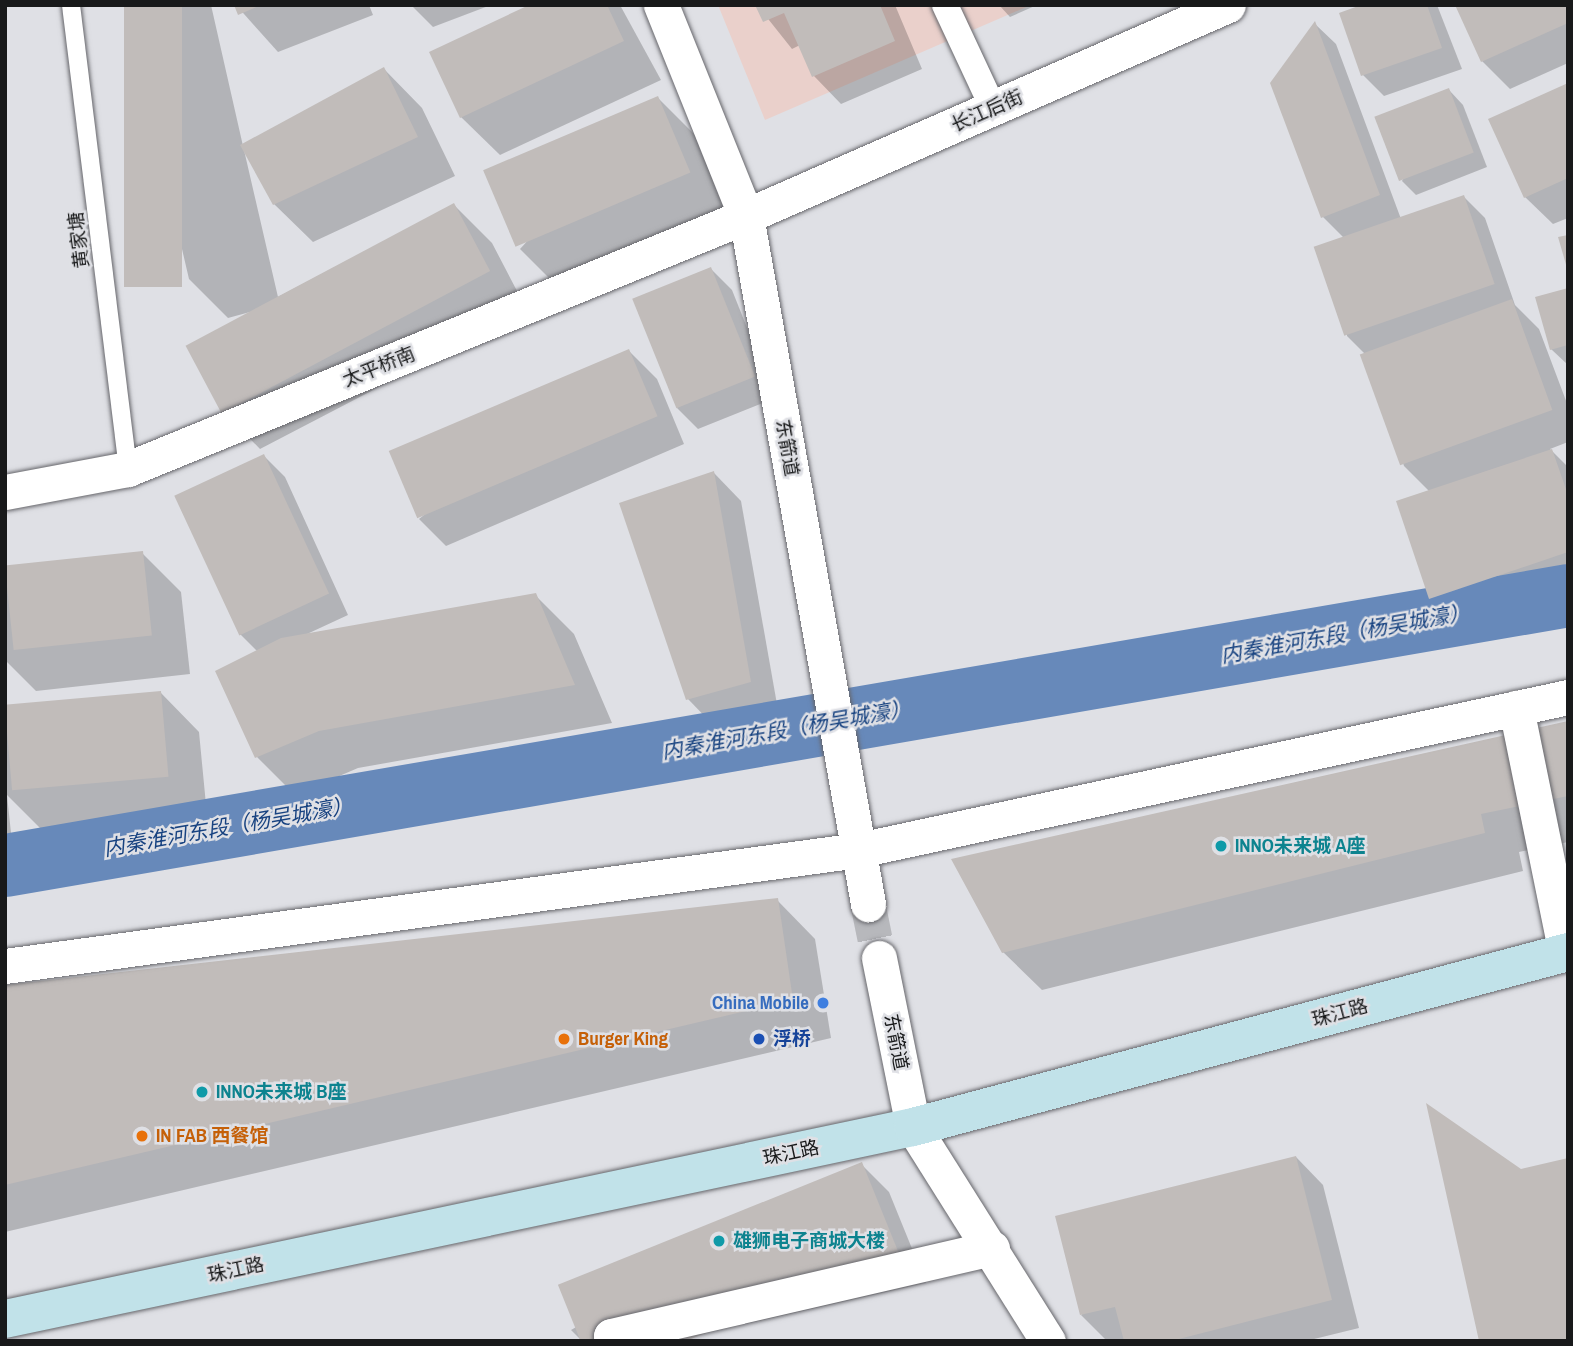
<!DOCTYPE html>
<meta charset="utf-8">
<style>
body{margin:0}
#map{position:relative;width:1573px;height:1346px;overflow:hidden;background:#dfe0e5;font-family:"Archivo Narrow","Noto Sans SC",sans-serif}
div>[style]{position:absolute}
.commercial>*{inset:0;background:#ead0cb}
.shadow>*{inset:0;background:#0003}
.river>*{height:63px;margin:-31.5px;padding:0 31.5px;transform-origin:31.5px;border-radius:31.5px;background:#6789ba}
.building>*{inset:0;background:#c1bcba;transform-origin:0 0}
.minor-tunnel>*{height:35px;margin-top:-17.5px;transform-origin:0;background:repeating-linear-gradient(90deg,#b7b8bc 0 35px,transparent 0 53px)}
.roads{filter:drop-shadow(0 0 2px #66666b) drop-shadow(0 0 2px #66666b)}
.service>*{height:18px;margin:-9px;padding:0 9px;transform-origin:9px;border-radius:9px;background:#fff}
.pedestrian>*{height:26px;margin:-13px;padding:0 13px;transform-origin:13px;border-radius:13px;background:#fff}
.minor>*{height:35px;margin:-17.5px;padding:0 17.5px;transform-origin:17.5px;border-radius:17.5px;background:#fff}
.secondary>*{height:38px;margin:-19px;padding:0 19px;transform-origin:19px;border-radius:19px;background:#c1e2e9}
.dots>*{width:19px;height:19px;translate:-50% -50%;box-sizing:border-box;border:4px solid #dfe0e5;border-radius:50%}
span{translate:-50% -50%;white-space:nowrap;text-align:center;line-height:1.15;-webkit-text-stroke:5px #dfe0e5;paint-order:stroke}
.street-label{font-size:19px;color:#18191a}
.culture-label{font-size:19px;color:#0d838f;font-weight:700}
.left{translate:0 -50%;text-align:left}
.shop-label{font-size:19px;color:#366cbe;font-weight:700}
.right{translate:-100% -50%;text-align:right}
.food-label{font-size:19px;color:#c56008;font-weight:700}
.transit-label{font-size:19px;color:#164399;font-weight:700}
.water-label{font-size:21px;color:#174280;font-style:italic}
.frame{position:absolute;inset:0;border:7px solid #18191a;pointer-events:none}
</style>
<div id="map">
<div class="commercial">
<div style="clip-path:polygon(718px 5px,1031px 5px,765px 120px)"></div>
</div>
<div class="shadow">
<div style="clip-path:polygon(125px 5px,211px 5px,243px 146px,384px 69px,422px 108px,455px 176px,313px 242px,274px 204px,244px 150px,278px 297px,454px 205px,492px 243px,527px 310px,260px 449px,222px 410px,250px 312px,228px 318px,189px 279px)"></div>
<div style="clip-path:polygon(236px 5px,369px 5px,373px 15px,278px 52px)"></div>
<div style="clip-path:polygon(411px 5px,491px 5px,433px 27px)"></div>
<div style="clip-path:polygon(533px 5px,620px 5px,661px 80px,500px 155px,461px 117px)"></div>
<div style="clip-path:polygon(757px 5px,895px 5px,922px 69px,841px 104px,814px 76px,800px 45px,792px 49px)"></div>
<div style="clip-path:polygon(999px 5px,1037px 5px,1010px 17px)"></div>
<div style="clip-path:polygon(1366px 5px,1437px 5px,1462px 69px,1384px 96px,1363px 75px)"></div>
<div style="clip-path:polygon(1568px 5px,1568px 63px,1510px 89px,1482px 61px)"></div>
<div style="clip-path:polygon(1315px 24px,1336px 44px,1401px 219px,1464px 197px,1485px 218px,1515px 305px,1539px 329px,1568px 406px,1568px 442px,1550px 449px,1568px 467px,1568px 589px,1458px 625px,1430px 598px,1430px 492px,1404px 466px,1367px 356px,1347px 336px,1344px 238px,1323px 217px)"></div>
<div style="clip-path:polygon(1568px 85px,1568px 218px,1553px 224px,1525px 197px)"></div>
<div style="clip-path:polygon(1449px 90px,1463px 105px,1487px 167px,1416px 195px,1402px 181px)"></div>
<div style="clip-path:polygon(658px 98px,696px 136px,729px 211px,558px 287px,520px 249px)"></div>
<div style="clip-path:polygon(711px 269px,732px 290px,775px 398px,698px 429px,677px 408px)"></div>
<div style="clip-path:polygon(1568px 290px,1568px 365px,1551px 349px)"></div>
<div style="clip-path:polygon(629px 351px,657px 379px,684px 444px,446px 546px,419px 519px)"></div>
<div style="clip-path:polygon(264px 456px,285px 477px,348px 615px,307px 634px,535px 595px,574px 634px,612px 723px,358px 768px,295px 795px,257px 757px,258px 652px,240px 634px)"></div>
<div style="clip-path:polygon(714px 473px,741px 501px,778px 710px,715px 727px,688px 699px)"></div>
<div style="clip-path:polygon(142px 553px,181px 592px,190px 674px,36px 691px,5px 660px,5px 568px)"></div>
<div style="clip-path:polygon(161px 693px,199px 732px,207px 815px,44px 832px,7px 795px,11px 833px,5px 834px,5px 710px)"></div>
<div style="clip-path:polygon(1568px 722px,1568px 842px,1519px 852px,1523px 871px,1042px 990px,1003px 952px)"></div>
<div style="clip-path:polygon(777px 900px,815px 939px,831px 1038px,5px 1232px,5px 987px)"></div>
<div style="clip-path:polygon(1296px 1157px,1323px 1185px,1359px 1328px,1306px 1341px,1107px 1341px,1081px 1315px)"></div>
<div style="clip-path:polygon(861px 1164px,889px 1192px,926px 1283px,671px 1341px,582px 1341px,571px 1330px)"></div>
</div>
<div class="river">
<div style="left:5px;top:865px;width:1586px;rotate:-9.8deg"></div>
</div>
<div class="building">
<div style="left:124px;top:5px;width:58px;height:282px"></div>
<div style="clip-path:polygon(234px 5px,261px 5px,238px 15px)"></div>
<div style="clip-path:polygon(529px 5px,607px 5px,624px 41px,460px 118px,429px 52px)"></div>
<div style="clip-path:polygon(755px 5px,880px 5px,895px 41px,812px 77px,784px 13px,763px 22px)"></div>
<div style="clip-path:polygon(1361px 5px,1427px 5px,1442px 48px,1361px 76px,1339px 13px)"></div>
<div style="clip-path:polygon(1455px 5px,1568px 5px,1568px 23px,1481px 62px)"></div>
<div style="clip-path:polygon(1315px 21px,1380px 195px,1321px 218px,1270px 83px)"></div>
<div style="clip-path:polygon(384px 67px,418px 137px,273px 205px,240px 145px)"></div>
<div style="clip-path:polygon(1568px 83px,1568px 178px,1524px 198px,1488px 119px)"></div>
<div style="left:1449px;top:88px;width:69px;height:80px;rotate:69deg"></div>
<div style="left:658px;top:96px;width:83px;height:190px;rotate:67deg"></div>
<div style="left:1464px;top:195px;width:94px;height:159px;rotate:71deg"></div>
<div style="left:454px;top:203px;width:77px;height:304px;rotate:62deg"></div>
<div style="clip-path:polygon(1568px 235px,1568px 268px,1567px 268px,1558px 237px)"></div>
<div style="left:711px;top:267px;width:118px;height:85px;rotate:68deg"></div>
<div style="clip-path:polygon(1568px 288px,1568px 345px,1550px 350px,1535px 297px)"></div>
<div style="left:1512px;top:299px;width:118px;height:162px;rotate:70deg"></div>
<div style="left:629px;top:349px;width:73px;height:261px;rotate:67deg"></div>
<div style="clip-path:polygon(1552px 449px,1568px 495px,1568px 552px,1429px 599px,1396px 501px)"></div>
<div style="left:264px;top:454px;width:154px;height:99px;rotate:65deg"></div>
<div style="clip-path:polygon(714px 471px,751px 682px,686px 700px,619px 503px)"></div>
<div style="left:143px;top:551px;width:85px;height:139px;rotate:84deg"></div>
<div style="clip-path:polygon(536px 593px,575px 685px,319px 731px,255px 758px,215px 671px,281px 638px)"></div>
<div style="left:161px;top:691px;width:86px;height:157px;rotate:85deg"></div>
<div style="clip-path:polygon(1568px 721px,1568px 796px,1481px 814px,1485px 833px,1002px 953px,951px 859px)"></div>
<div style="clip-path:polygon(778px 898px,793px 1000px,5px 1185px,5px 985px)"></div>
<div style="clip-path:polygon(1426px 1103px,1521px 1169px,1568px 1158px,1568px 1341px,1479px 1341px)"></div>
<div style="clip-path:polygon(1296px 1156px,1332px 1300px,1171px 1341px,1124px 1341px,1115px 1307px,1080px 1315px,1055px 1216px)"></div>
<div style="left:862px;top:1162px;width:100px;height:328px;rotate:68deg"></div>
</div>
<div class="minor-tunnel">
<div style="left:868px;top:904px;width:55px;rotate:78.5deg"></div>
</div>
<div class="roads">
<div class="service">
<div style="left:71px;top:5px;width:467px;rotate:83deg"></div>
</div>
<div class="pedestrian">
<div style="left:945px;top:5px;width:114px;rotate:65deg"></div>
</div>
<div class="minor">
<div style="left:661px;top:5px;width:227px;rotate:68.1deg"></div>
<div style="left:746px;top:216px;width:699px;rotate:79.94deg"></div>
<div style="left:5px;top:492px;width:125px;rotate:-10.6deg"></div>
<div style="left:128px;top:469px;width:668px;rotate:-22.26deg"></div>
<div style="left:746px;top:216px;width:526px;rotate:-23.64deg"></div>
<div style="left:1516px;top:708px;width:250px;rotate:78.5deg"></div>
<div style="left:879px;top:958px;width:172px;rotate:78.6deg"></div>
<div style="left:913px;top:1127px;width:253px;rotate:57.8deg"></div>
<div style="left:5px;top:966px;width:862px;rotate:-7.74deg"></div>
<div style="left:859px;top:850px;width:725px;rotate:-12.18deg"></div>
<div style="left:612px;top:1341px;width:5px;rotate:-101deg"></div>
<div style="left:611px;top:1336px;width:391px;rotate:-13deg"></div>
</div>
<div class="secondary">
<div style="left:5px;top:1319px;width:928px;rotate:-11.94deg"></div>
<div style="left:913px;top:1127px;width:678px;rotate:-14.96deg"></div>
</div>
</div>
<div class="dots">
<div style="left:1221px;top:846px;background:#0f9aa8"></div>
<div style="left:823px;top:1003px;background:#3f7fe0"></div>
<div style="left:564px;top:1039px;background:#e8710a"></div>
<div style="left:759px;top:1039px;background:#1a4fb4"></div>
<div style="left:202px;top:1092px;background:#0f9aa8"></div>
<div style="left:142px;top:1136px;background:#e8710a"></div>
<div style="left:719px;top:1241px;background:#0f9aa8"></div>
</div>
<div class="street-label">
<span style="left:987px;top:111px;rotate:-24deg">长江后街</span>
<span style="left:79px;top:240px;rotate:-97deg">黄家塘</span>
<span style="left:379px;top:367px;rotate:-22deg">太平桥南</span>
<span style="left:787px;top:448px;rotate:80deg">东箭道</span>
<span style="left:1340px;top:1013px;rotate:-15deg">珠江路</span>
<span style="left:896px;top:1042px;rotate:79deg">东箭道</span>
<span style="left:791px;top:1153px;rotate:-12deg">珠江路</span>
<span style="left:236px;top:1270px;rotate:-12deg">珠江路</span>
</div>
<div class="culture-label">
<span class="left" style="left:1235px;top:846px">INNO未来城 A座</span>
<span class="left" style="left:216px;top:1092px">INNO未来城 B座</span>
<span class="left" style="left:733px;top:1241px">雄狮电子商城大楼</span>
</div>
<div class="shop-label">
<span class="right" style="left:809px;top:1003px">China Mobile</span>
</div>
<div class="food-label">
<span class="left" style="left:578px;top:1039px">Burger King</span>
<span class="left" style="left:156px;top:1136px">IN FAB 西餐馆</span>
</div>
<div class="transit-label">
<span class="left" style="left:773px;top:1039px">浮桥</span>
</div>
<div class="water-label">
<span style="left:1345px;top:634px;rotate:-10deg">内秦淮河东段（杨吴城濠）</span>
<span style="left:786px;top:730px;rotate:-10deg">内秦淮河东段（杨吴城濠）</span>
<span style="left:228px;top:827px;rotate:-10deg">内秦淮河东段（杨吴城濠）</span>
</div>
<div class="frame"></div>
</div>
